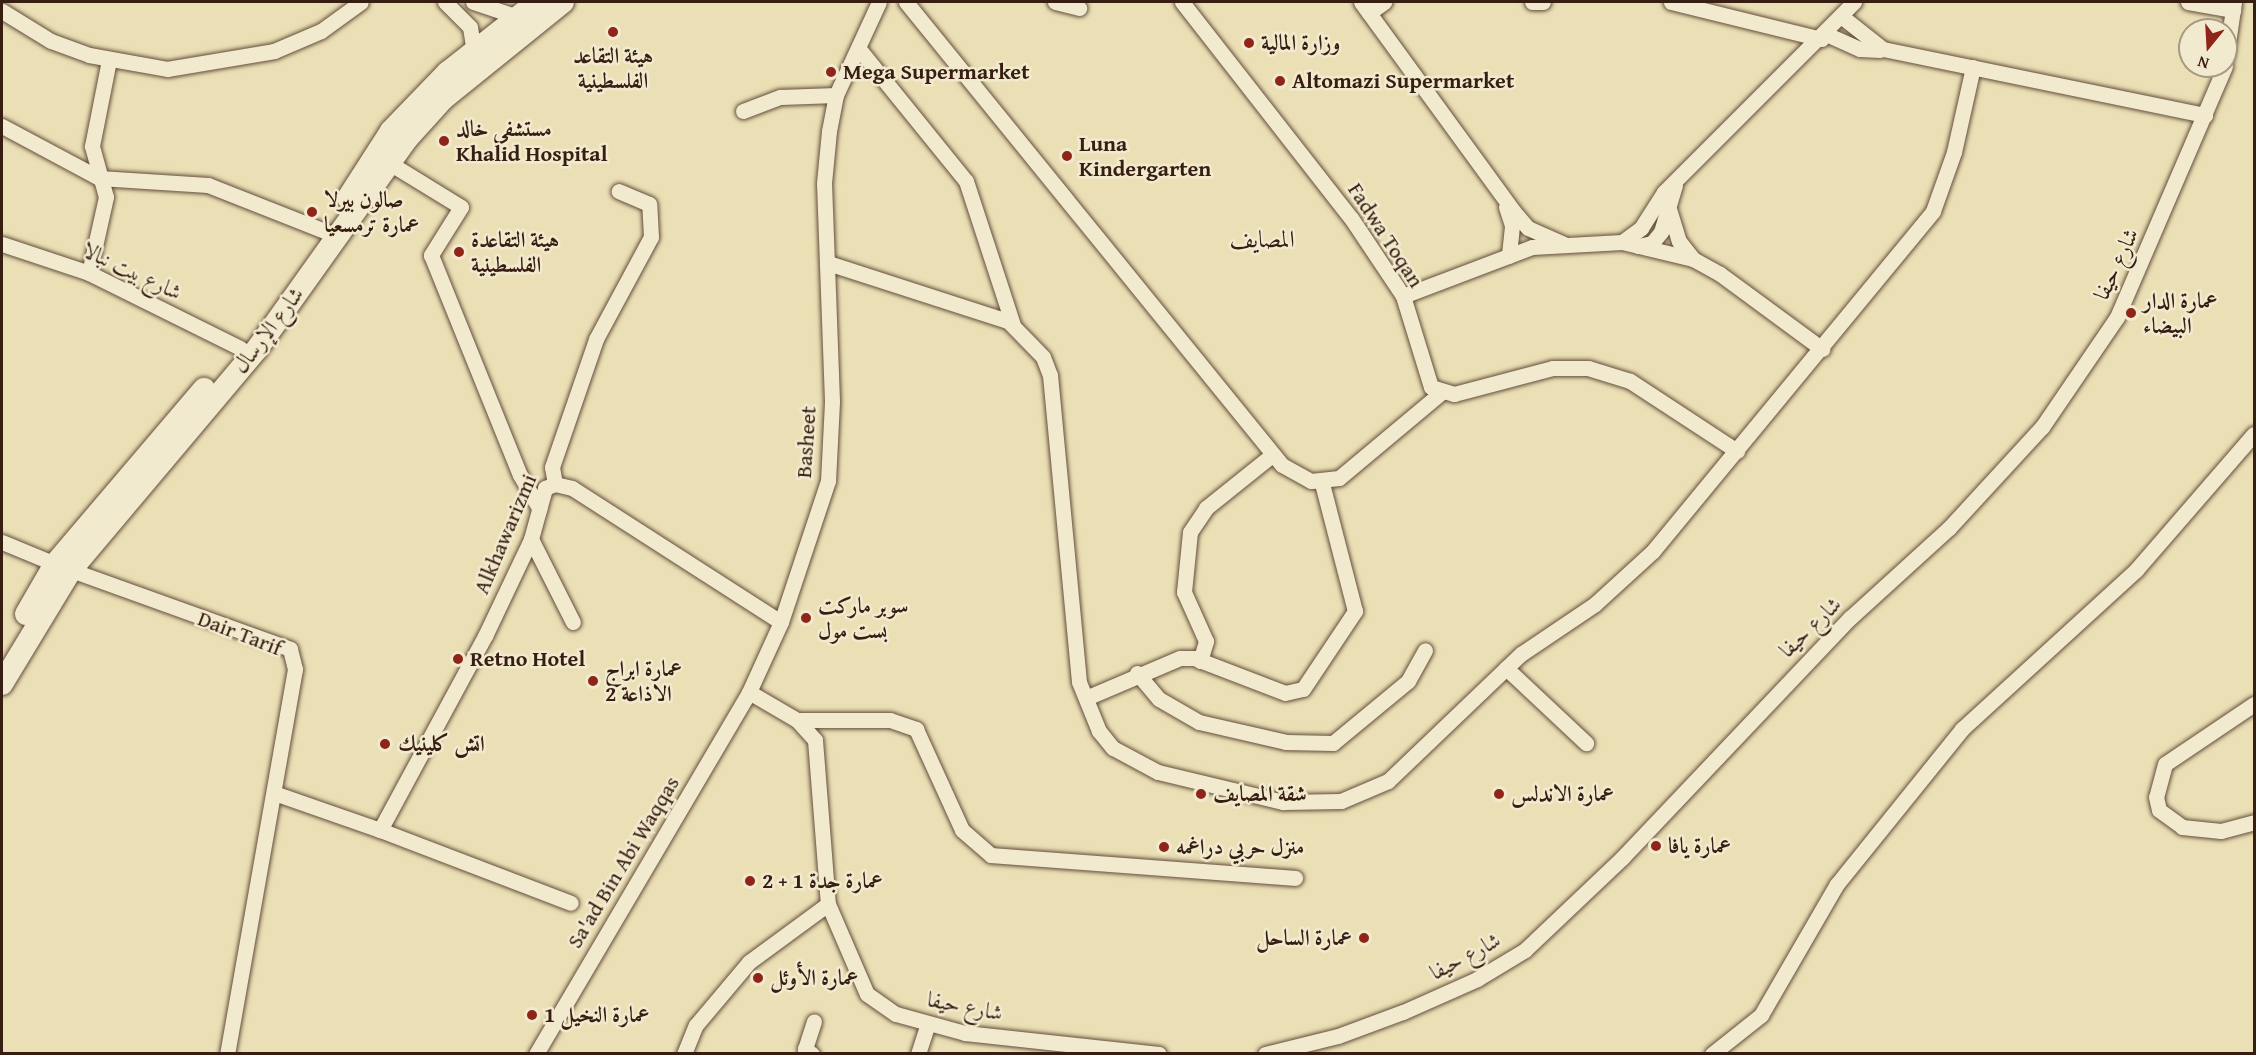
<!DOCTYPE html>
<meta charset="utf-8">
<style>
body{margin:0}
#map{position:relative;width:2256px;height:1055px;overflow:hidden;background:#ebdfb5;font-family:"Gentium Book Plus",Amiri,serif}
div>[style]{position:absolute}
.roads{filter:drop-shadow(0 0 2px #634e3b) drop-shadow(0 0 2px #634e3b)}
.street>*{height:15px;margin:-7.5px;padding:0 7.5px;transform-origin:7.5px;border-radius:7.5px;background:#f2eacf}
.secondary>*{height:22px;margin:-11px;padding:0 11px;transform-origin:11px;border-radius:11px;background:#f2eacf}
.dots>*{width:16px;height:16px;translate:-50% -50%;box-sizing:border-box;border:3px solid #f2eacf;border-radius:50%}
span{translate:-50% -50%;white-space:nowrap;text-align:center;line-height:1.15;-webkit-text-stroke:5px #f2eacf;paint-order:stroke}
.poi-label{font-size:22px;color:#361e12;font-weight:700}
.left{translate:0 -50%;text-align:left}
.right{translate:-100% -50%;text-align:right}
.street-label{font-size:22px;color:#361e12}
.neighbourhood-label{font-size:24px;color:#361e12}
.frame{position:absolute;inset:0;border:3px solid #361e12;pointer-events:none}
.north{position:absolute;left:2178px;top:18px;width:60px;height:60px;box-sizing:border-box;background:#f2eacf;border:2px solid #a79883;border-radius:50%;rotate:198deg;font-size:16px;font-weight:700;line-height:24px;text-align:center;color:#361e12}
.north::after{content:'';display:block;margin:auto;width:21px;height:27px;background:#8f2418;clip-path:polygon(50% 0,100% 100%,50% 72%,0 100%)}
</style>
<div id="map">
<div class="roads">
<div class="street">
<div style="left:445px;top:2px;width:35px;rotate:45deg"></div>
<div style="left:470px;top:27px;width:25px;rotate:81deg"></div>
<div style="left:473px;top:2px;width:47px;rotate:18.4deg"></div>
<div style="left:906px;top:2px;width:596px;rotate:50.92deg"></div>
<div style="left:1282px;top:465px;width:33px;rotate:29deg"></div>
<div style="left:1311px;top:481px;width:28px;rotate:-6deg"></div>
<div style="left:1339px;top:478px;width:134px;rotate:-39.9deg"></div>
<div style="left:1055px;top:2px;width:25px;rotate:14deg"></div>
<div style="left:1182px;top:2px;width:274px;rotate:52deg"></div>
<div style="left:1351px;top:218px;width:94px;rotate:56.3deg"></div>
<div style="left:1403px;top:296px;width:95px;rotate:72.9deg"></div>
<div style="left:1431px;top:387px;width:24px;rotate:17deg"></div>
<div style="left:1454px;top:394px;width:102px;rotate:-14.7deg"></div>
<div style="left:1553px;top:368px;width:35px"></div>
<div style="left:1588px;top:368px;width:44px;rotate:17.2deg"></div>
<div style="left:1630px;top:381px;width:128px;rotate:33.2deg"></div>
<div style="left:1361px;top:2px;width:260px;rotate:53.9deg"></div>
<div style="left:1514px;top:212px;width:21px;rotate:49deg"></div>
<div style="left:1528px;top:228px;width:39px;rotate:24deg"></div>
<div style="left:1532px;top:2px;width:11px"></div>
<div style="left:1671px;top:2px;width:155px;rotate:13.8deg"></div>
<div style="left:2188px;top:2px;width:46px;rotate:10.1deg"></div>
<div style="left:2px;top:11px;width:57px;rotate:31.5deg"></div>
<div style="left:51px;top:41px;width:40px;rotate:20.2deg"></div>
<div style="left:89px;top:55px;width:79px;rotate:10.2deg"></div>
<div style="left:167px;top:69px;width:109px;rotate:-9.5deg"></div>
<div style="left:274px;top:51px;width:51px;rotate:-23.1deg"></div>
<div style="left:321px;top:31px;width:49px;rotate:-35.9deg"></div>
<div style="left:1369px;top:13px;width:19px;rotate:-36deg"></div>
<div style="left:1841px;top:16px;width:53px;rotate:38.2deg"></div>
<div style="left:1883px;top:49px;width:329px;rotate:11.6deg"></div>
<div style="left:1826px;top:34px;width:37px;rotate:24deg"></div>
<div style="left:1860px;top:49px;width:20px;rotate:3deg"></div>
<div style="left:859px;top:49px;width:170px;rotate:51deg"></div>
<div style="left:966px;top:181px;width:151px;rotate:71.9deg"></div>
<div style="left:2226px;top:57px;width:56px;rotate:-81.7deg"></div>
<div style="left:743px;top:111px;width:40px;rotate:-21deg"></div>
<div style="left:780px;top:97px;width:56px;rotate:-2deg"></div>
<div style="left:2px;top:126px;width:110px;rotate:28.2deg"></div>
<div style="left:99px;top:178px;width:109px;rotate:3.7deg"></div>
<div style="left:208px;top:185px;width:126px;rotate:21.5deg"></div>
<div style="left:391px;top:164px;width:82px;rotate:31.6deg"></div>
<div style="left:461px;top:207px;width:57px;rotate:122deg"></div>
<div style="left:431px;top:255px;width:237px;rotate:68deg"></div>
<div style="left:520px;top:475px;width:39px;rotate:60deg"></div>
<div style="left:1506px;top:207px;width:20px;rotate:72deg"></div>
<div style="left:1512px;top:226px;width:30px;rotate:96deg"></div>
<div style="left:1669px;top:209px;width:34px;rotate:73deg"></div>
<div style="left:1679px;top:241px;width:23px;rotate:52deg"></div>
<div style="left:1622px;top:242px;width:24px;rotate:-36deg"></div>
<div style="left:1641px;top:228px;width:43px;rotate:-57.4deg"></div>
<div style="left:1664px;top:192px;width:269px;rotate:-45deg"></div>
<div style="left:2px;top:244px;width:92px;rotate:18.4deg"></div>
<div style="left:89px;top:273px;width:169px;rotate:26.4deg"></div>
<div style="left:1638px;top:246px;width:14px;rotate:-12deg"></div>
<div style="left:1652px;top:243px;width:14px;rotate:-51deg"></div>
<div style="left:1661px;top:232px;width:49px;rotate:-73.4deg"></div>
<div style="left:828px;top:263px;width:189px;rotate:17.9deg"></div>
<div style="left:1008px;top:321px;width:50px;rotate:45.8deg"></div>
<div style="left:1043px;top:357px;width:19px;rotate:69deg"></div>
<div style="left:1050px;top:375px;width:308px;rotate:84.6deg"></div>
<div style="left:1079px;top:682px;width:53px;rotate:67.8deg"></div>
<div style="left:1099px;top:731px;width:22px;rotate:51deg"></div>
<div style="left:1113px;top:748px;width:51px;rotate:28.1deg"></div>
<div style="left:1158px;top:772px;width:129px;rotate:13.5deg"></div>
<div style="left:1283px;top:802px;width:58px;rotate:-1deg"></div>
<div style="left:1341px;top:801px;width:51px;rotate:-23.1deg"></div>
<div style="left:1388px;top:781px;width:184px;rotate:-43.7deg"></div>
<div style="left:1521px;top:654px;width:89px;rotate:-34deg"></div>
<div style="left:1595px;top:604px;width:79px;rotate:-42.4deg"></div>
<div style="left:1653px;top:551px;width:440px;rotate:-50.5deg"></div>
<div style="left:1933px;top:211px;width:63px;rotate:-70.4deg"></div>
<div style="left:1954px;top:152px;width:87px;rotate:-77.4deg"></div>
<div style="left:89px;top:273px;width:78px;rotate:-77.4deg"></div>
<div style="left:106px;top:197px;width:53px;rotate:-105.4deg"></div>
<div style="left:92px;top:146px;width:88px;rotate:-78.8deg"></div>
<div style="left:1403px;top:296px;width:138px;rotate:-20.8deg"></div>
<div style="left:1532px;top:247px;width:90px;rotate:-3.2deg"></div>
<div style="left:1622px;top:242px;width:73px;rotate:13.5deg"></div>
<div style="left:1693px;top:259px;width:31px;rotate:29deg"></div>
<div style="left:1720px;top:274px;width:127px;rotate:36.3deg"></div>
<div style="left:555px;top:484px;width:17px;rotate:-100deg"></div>
<div style="left:552px;top:467px;width:135px;rotate:-71deg"></div>
<div style="left:596px;top:339px;width:116px;rotate:-61.7deg"></div>
<div style="left:651px;top:237px;width:33px;rotate:-93deg"></div>
<div style="left:649px;top:204px;width:33px;rotate:-157deg"></div>
<div style="left:555px;top:484px;width:17px;rotate:13deg"></div>
<div style="left:572px;top:488px;width:248px;rotate:32.7deg"></div>
<div style="left:531px;top:539px;width:93px;rotate:63.2deg"></div>
<div style="left:2px;top:542px;width:57px;rotate:22.5deg"></div>
<div style="left:71px;top:570px;width:233px;rotate:19.8deg"></div>
<div style="left:290px;top:649px;width:21px;rotate:76deg"></div>
<div style="left:295px;top:669px;width:391px;rotate:100deg"></div>
<div style="left:1200px;top:661px;width:21px;rotate:-73deg"></div>
<div style="left:1206px;top:641px;width:54px;rotate:-114.2deg"></div>
<div style="left:1184px;top:592px;width:60px;rotate:-84.3deg"></div>
<div style="left:1190px;top:532px;width:29px;rotate:-56deg"></div>
<div style="left:1206px;top:508px;width:85px;rotate:-38.8deg"></div>
<div style="left:1506px;top:668px;width:110px;rotate:43.2deg"></div>
<div style="left:1137px;top:673px;width:34px;rotate:50deg"></div>
<div style="left:1159px;top:699px;width:46px;rotate:29.9deg"></div>
<div style="left:1199px;top:722px;width:89px;rotate:12.9deg"></div>
<div style="left:1286px;top:742px;width:47px;rotate:1.2deg"></div>
<div style="left:1333px;top:743px;width:97px;rotate:-39.6deg"></div>
<div style="left:1408px;top:681px;width:35px;rotate:-61deg"></div>
<div style="left:749px;top:692px;width:56px;rotate:30.3deg"></div>
<div style="left:797px;top:720px;width:27px;rotate:48deg"></div>
<div style="left:815px;top:740px;width:165px;rotate:85.5deg"></div>
<div style="left:828px;top:904px;width:98px;rotate:66.6deg"></div>
<div style="left:867px;top:994px;width:35px;rotate:35deg"></div>
<div style="left:896px;top:1014px;width:72px;rotate:15.4deg"></div>
<div style="left:965px;top:1033px;width:195px;rotate:6.2deg"></div>
<div style="left:1086px;top:698px;width:102px;rotate:-23.1deg"></div>
<div style="left:1180px;top:658px;width:14px"></div>
<div style="left:1194px;top:658px;width:97px;rotate:21deg"></div>
<div style="left:1285px;top:693px;width:18px;rotate:-13deg"></div>
<div style="left:1303px;top:689px;width:94px;rotate:-56.3deg"></div>
<div style="left:1355px;top:611px;width:132px;rotate:-104.5deg"></div>
<div style="left:2254px;top:704px;width:107px;rotate:146deg"></div>
<div style="left:2165px;top:764px;width:34px;rotate:105deg"></div>
<div style="left:2156px;top:797px;width:13px;rotate:77deg"></div>
<div style="left:2159px;top:810px;width:29px;rotate:36deg"></div>
<div style="left:2182px;top:827px;width:39px;rotate:6deg"></div>
<div style="left:2221px;top:831px;width:34px;rotate:-15deg"></div>
<div style="left:797px;top:720px;width:93px"></div>
<div style="left:890px;top:720px;width:28px;rotate:19deg"></div>
<div style="left:916px;top:729px;width:111px;rotate:65.5deg"></div>
<div style="left:962px;top:830px;width:38px;rotate:41deg"></div>
<div style="left:991px;top:855px;width:305px;rotate:4.3deg"></div>
<div style="left:274px;top:793px;width:112px;rotate:19.2deg"></div>
<div style="left:380px;top:830px;width:221px;rotate:-61.6deg"></div>
<div style="left:485px;top:636px;width:107px;rotate:-64.6deg"></div>
<div style="left:531px;top:539px;width:53px;rotate:-74.6deg"></div>
<div style="left:545px;top:488px;width:11px;rotate:-22deg"></div>
<div style="left:380px;top:830px;width:204px;rotate:20.9deg"></div>
<div style="left:536px;top:1054px;width:420px;rotate:-59.5deg"></div>
<div style="left:749px;top:692px;width:77px;rotate:-65.4deg"></div>
<div style="left:781px;top:622px;width:149px;rotate:-71.6deg"></div>
<div style="left:828px;top:481px;width:80px;rotate:-87.1deg"></div>
<div style="left:832px;top:401px;width:218px;rotate:-92.1deg"></div>
<div style="left:824px;top:183px;width:52px;rotate:-84.5deg"></div>
<div style="left:829px;top:131px;width:37px;rotate:-79deg"></div>
<div style="left:836px;top:95px;width:102px;rotate:-65.2deg"></div>
<div style="left:684px;top:1054px;width:31px;rotate:-68deg"></div>
<div style="left:696px;top:1025px;width:82px;rotate:-49.9deg"></div>
<div style="left:749px;top:962px;width:98px;rotate:-36.3deg"></div>
<div style="left:812px;top:1054px;width:9px;rotate:-144deg"></div>
<div style="left:805px;top:1049px;width:29px;rotate:-72deg"></div>
<div style="left:918px;top:1054px;width:32px;rotate:-72deg"></div>
<div style="left:1265px;top:1054px;width:75px;rotate:-13.9deg"></div>
<div style="left:1338px;top:1036px;width:69px;rotate:-20.3deg"></div>
<div style="left:1403px;top:1012px;width:81px;rotate:-24deg"></div>
<div style="left:1477px;top:979px;width:56px;rotate:-31.1deg"></div>
<div style="left:1525px;top:950px;width:134px;rotate:-43.5deg"></div>
<div style="left:1622px;top:858px;width:331px;rotate:-46.5deg"></div>
<div style="left:1850px;top:618px;width:134px;rotate:-42.3deg"></div>
<div style="left:1949px;top:528px;width:137px;rotate:-47.4deg"></div>
<div style="left:2042px;top:427px;width:133px;rotate:-55.7deg"></div>
<div style="left:2117px;top:317px;width:273px;rotate:-66.7deg"></div>
<div style="left:1712px;top:1054px;width:63px;rotate:-38.5deg"></div>
<div style="left:1761px;top:1015px;width:151px;rotate:-59.9deg"></div>
<div style="left:1837px;top:884px;width:199px;rotate:-51.1deg"></div>
<div style="left:1962px;top:729px;width:236px;rotate:-42.4deg"></div>
<div style="left:2136px;top:570px;width:180px;rotate:-49.1deg"></div>
</div>
<div class="secondary">
<div style="left:348px;top:198px;width:80px;rotate:-57.3deg"></div>
<div style="left:391px;top:131px;width:82px;rotate:-46deg"></div>
<div style="left:448px;top:72px;width:113px;rotate:-38.2deg"></div>
<div style="left:26px;top:614px;width:58px;rotate:-59.9deg"></div>
<div style="left:55px;top:564px;width:230px;rotate:-49.6deg"></div>
<div style="left:2px;top:684px;width:133px;rotate:-58.8deg"></div>
<div style="left:71px;top:570px;width:289px;rotate:-49.9deg"></div>
<div style="left:257px;top:349px;width:257px;rotate:-54.5deg"></div>
<div style="left:406px;top:140px;width:55px;rotate:-47.9deg"></div>
<div style="left:443px;top:99px;width:154px;rotate:-38.9deg"></div>
</div>
</div>
<div class="dots">
<div style="left:613px;top:32px;background:#8f2418"></div>
<div style="left:1249px;top:43px;background:#8f2418"></div>
<div style="left:831px;top:72px;background:#8f2418"></div>
<div style="left:1280px;top:81px;background:#8f2418"></div>
<div style="left:444px;top:141px;background:#8f2418"></div>
<div style="left:1067px;top:156px;background:#8f2418"></div>
<div style="left:312px;top:212px;background:#8f2418"></div>
<div style="left:459px;top:252px;background:#8f2418"></div>
<div style="left:2131px;top:313px;background:#8f2418"></div>
<div style="left:806px;top:618px;background:#8f2418"></div>
<div style="left:458px;top:659px;background:#8f2418"></div>
<div style="left:593px;top:681px;background:#8f2418"></div>
<div style="left:385px;top:744px;background:#8f2418"></div>
<div style="left:1201px;top:794px;background:#8f2418"></div>
<div style="left:1499px;top:794px;background:#8f2418"></div>
<div style="left:1656px;top:846px;background:#8f2418"></div>
<div style="left:1164px;top:847px;background:#8f2418"></div>
<div style="left:750px;top:881px;background:#8f2418"></div>
<div style="left:1364px;top:938px;background:#8f2418"></div>
<div style="left:758px;top:978px;background:#8f2418"></div>
<div style="left:532px;top:1015px;background:#8f2418"></div>
</div>
<div class="poi-label">
<span class="left" style="left:1261px;top:43px">وزارة المالية</span>
<span style="left:613px;top:68px">هيئة التقاعد<br>الفلسطينية</span>
<span class="left" style="left:843px;top:72px">Mega Supermarket</span>
<span class="left" style="left:1292px;top:81px">Altomazi Supermarket</span>
<span class="left" style="left:456px;top:141px">مستشفى خالد<br>Khalid Hospital</span>
<span class="left" style="left:1079px;top:156px">Luna<br>Kindergarten</span>
<span class="left" style="left:324px;top:212px">صالون بيرلا<br>عمارة ترمسعيا</span>
<span class="left" style="left:471px;top:252px">هيئة التقاعدة<br>الفلسطينية</span>
<span class="left" style="left:2143px;top:313px">عمارة الدار<br>البيضاء</span>
<span class="left" style="left:818px;top:618px">سوبر ماركت<br>بست مول</span>
<span class="left" style="left:470px;top:659px">Retno Hotel</span>
<span class="left" style="left:605px;top:681px">عمارة ابراج<br>الاذاعة 2</span>
<span class="left" style="left:398px;top:744px">اتش كلينيك</span>
<span class="left" style="left:1213px;top:794px">شقة المصايف</span>
<span class="left" style="left:1511px;top:794px">عمارة الاندلس</span>
<span class="left" style="left:1668px;top:846px">عمارة يافا</span>
<span class="left" style="left:1176px;top:847px">منزل حربي دراغمه</span>
<span class="left" style="left:762px;top:881px">عمارة جدة 1 + 2</span>
<span class="right" style="left:1352px;top:938px">عمارة الساحل</span>
<span class="left" style="left:770px;top:978px">عمارة الأوئل</span>
<span class="left" style="left:544px;top:1015px">عمارة النخيل 1</span>
</div>
<div class="street-label">
<span style="left:1386px;top:235px;rotate:57deg">Fadwa Toqan</span>
<span style="left:2116px;top:264px;rotate:-65deg">شارع حيفا</span>
<span style="left:132px;top:271px;rotate:25deg">شارع بيت نبالا</span>
<span style="left:268px;top:330px;rotate:-53deg">شارع الإرسال</span>
<span style="left:806px;top:442px;rotate:-86deg">Basheet</span>
<span style="left:505px;top:534px;rotate:-67deg">Alkhawarizmi</span>
<span style="left:1810px;top:627px;rotate:-44deg">شارع حيفا</span>
<span style="left:240px;top:633px;rotate:21deg">Dair Tarif</span>
<span style="left:623px;top:862px;rotate:-59deg">Sa'ad Bin Abi Waqqas</span>
<span style="left:1465px;top:956px;rotate:-28deg">شارع حيفا</span>
<span style="left:965px;top:1006px;rotate:11deg">شارع حيفا</span>
</div>
<div class="neighbourhood-label">
<span style="left:1262px;top:239px">المصايف</span>
</div>
<div class="frame"></div>
<div class="north">N</div>
</div>
